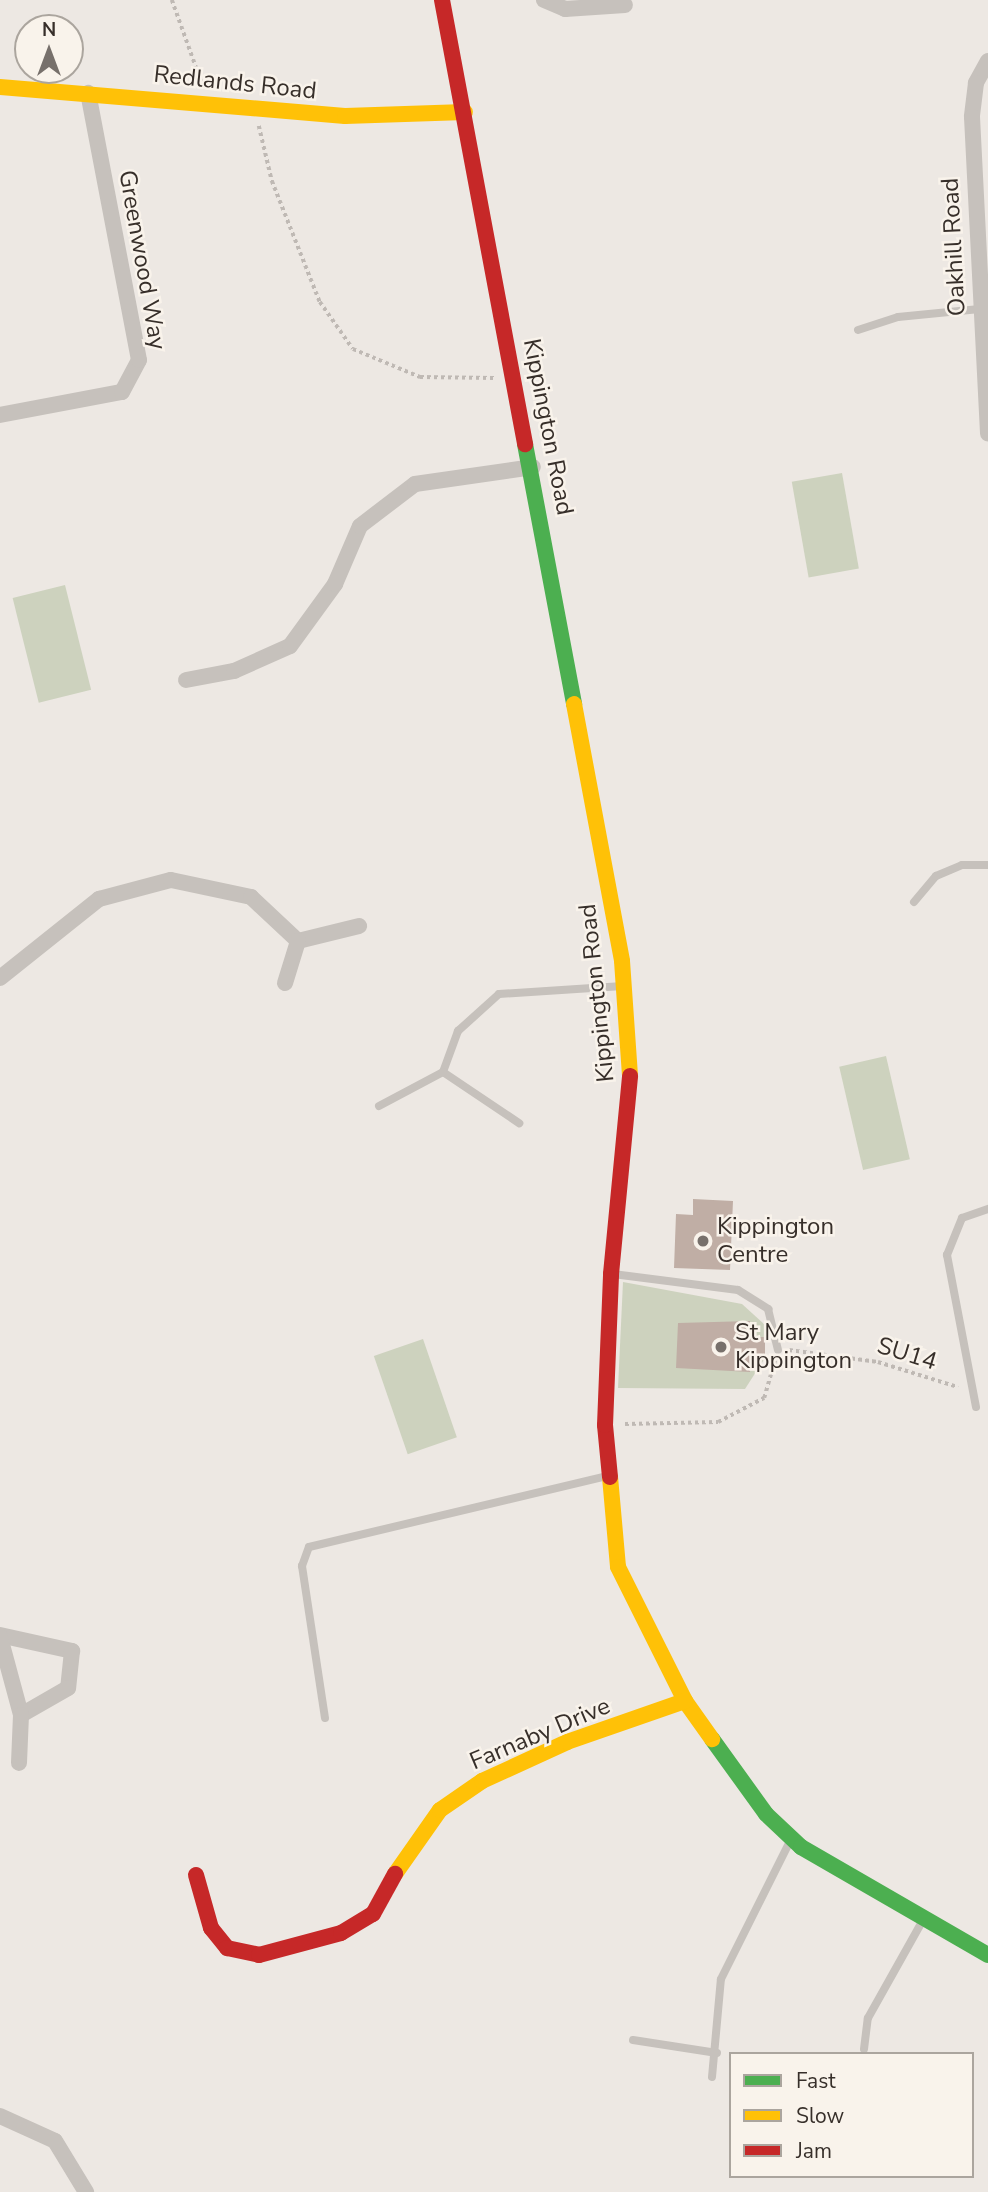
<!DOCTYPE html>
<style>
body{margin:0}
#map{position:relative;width:988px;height:2192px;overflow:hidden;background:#ede8e3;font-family:"Nunito Sans",sans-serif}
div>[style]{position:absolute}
.green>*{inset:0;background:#cdd2be;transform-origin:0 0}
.building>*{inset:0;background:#c0aea5}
.path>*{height:3.5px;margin-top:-1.75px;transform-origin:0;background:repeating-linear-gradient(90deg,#bfb9b4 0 3.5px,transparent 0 7px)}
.lane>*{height:8px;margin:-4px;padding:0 4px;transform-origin:4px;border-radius:4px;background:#c6c1bc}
.street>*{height:16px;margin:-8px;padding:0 8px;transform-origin:8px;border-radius:8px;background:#c6c1bc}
.fast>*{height:16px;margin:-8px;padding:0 8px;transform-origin:8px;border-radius:8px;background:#4caf50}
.slow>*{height:16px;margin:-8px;padding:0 8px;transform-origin:8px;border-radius:8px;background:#ffc107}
.jam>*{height:16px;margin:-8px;padding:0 8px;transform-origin:8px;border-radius:8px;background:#c62828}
.dots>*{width:19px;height:19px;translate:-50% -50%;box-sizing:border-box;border:4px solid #f9f3eb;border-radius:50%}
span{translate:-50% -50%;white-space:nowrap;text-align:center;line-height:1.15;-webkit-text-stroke:5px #f9f3eb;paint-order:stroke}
.street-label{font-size:24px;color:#372f2a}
.poi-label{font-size:24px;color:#372f2a}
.left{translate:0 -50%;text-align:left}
.legend{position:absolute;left:729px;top:2052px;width:245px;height:126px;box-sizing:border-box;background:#f9f3eb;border:2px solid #aba59e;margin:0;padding:9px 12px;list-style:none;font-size:21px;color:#372f2a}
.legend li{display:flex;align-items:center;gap:14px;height:35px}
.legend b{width:35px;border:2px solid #aba59e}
.north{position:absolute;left:14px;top:14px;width:70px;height:70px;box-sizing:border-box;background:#f9f3eb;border:2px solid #aba59e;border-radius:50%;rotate:0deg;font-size:19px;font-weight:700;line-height:28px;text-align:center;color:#372f2a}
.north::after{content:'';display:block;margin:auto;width:24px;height:32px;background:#77706b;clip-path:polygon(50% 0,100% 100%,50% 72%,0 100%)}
</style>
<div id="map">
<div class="green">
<div style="left:842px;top:473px;width:97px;height:51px;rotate:80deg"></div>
<div style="left:65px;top:585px;width:108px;height:54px;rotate:76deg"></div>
<div style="left:886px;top:1056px;width:106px;height:48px;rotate:77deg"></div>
<div style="clip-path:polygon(623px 1282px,742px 1304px,764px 1324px,765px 1337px,765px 1358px,745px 1389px,618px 1388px)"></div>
<div style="left:423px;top:1339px;width:104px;height:52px;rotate:71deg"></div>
</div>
<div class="building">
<div style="clip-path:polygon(693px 1199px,733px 1201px,730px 1270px,674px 1268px,676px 1214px,693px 1215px)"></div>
<div style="clip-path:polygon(750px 1321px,751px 1337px,765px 1337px,765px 1357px,751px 1358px,750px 1372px,676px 1368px,678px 1323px)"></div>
</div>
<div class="path">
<div style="left:172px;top:0;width:89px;rotate:70.3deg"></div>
<div style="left:259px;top:126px;width:57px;rotate:76.7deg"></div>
<div style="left:272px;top:181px;width:130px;rotate:68.4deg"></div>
<div style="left:320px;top:302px;width:57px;rotate:54.9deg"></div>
<div style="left:353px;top:349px;width:73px;rotate:22.7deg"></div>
<div style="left:420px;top:377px;width:74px;rotate:0.8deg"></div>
<div style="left:789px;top:1350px;width:90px;rotate:7.7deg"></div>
<div style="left:878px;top:1362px;width:84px;rotate:17.4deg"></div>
<div style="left:625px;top:1424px;width:93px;rotate:-1.2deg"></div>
<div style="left:718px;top:1422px;width:52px;rotate:-27.6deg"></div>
<div style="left:764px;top:1398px;width:40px;rotate:-74deg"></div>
</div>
<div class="lane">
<div style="left:858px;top:330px;width:42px;rotate:-18deg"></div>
<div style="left:898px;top:317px;width:82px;rotate:-5.6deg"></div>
<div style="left:914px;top:902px;width:34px;rotate:-50deg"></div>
<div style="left:936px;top:876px;width:28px;rotate:-23deg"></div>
<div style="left:962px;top:865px;width:26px"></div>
<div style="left:443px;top:1072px;width:44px;rotate:-69.9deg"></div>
<div style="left:458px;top:1031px;width:55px;rotate:-42.1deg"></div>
<div style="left:499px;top:994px;width:124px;rotate:-3.7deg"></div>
<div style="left:443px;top:1072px;width:92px;rotate:33.9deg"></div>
<div style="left:379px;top:1106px;width:72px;rotate:-28deg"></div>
<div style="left:613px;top:1274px;width:126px;rotate:7.3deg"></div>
<div style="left:738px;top:1290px;width:36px;rotate:32deg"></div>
<div style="left:768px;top:1309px;width:42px;rotate:76.3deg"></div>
<div style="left:976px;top:1407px;width:155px;rotate:-100.8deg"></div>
<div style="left:947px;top:1255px;width:40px;rotate:-68deg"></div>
<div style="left:962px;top:1218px;width:28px;rotate:-19deg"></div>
<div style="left:325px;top:1718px;width:154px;rotate:-98.6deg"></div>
<div style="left:302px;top:1566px;width:20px;rotate:-70deg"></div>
<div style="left:309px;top:1547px;width:307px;rotate:-13.4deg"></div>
<div style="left:633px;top:2040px;width:85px;rotate:8.8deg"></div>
<div style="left:864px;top:2049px;width:31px;rotate:-83deg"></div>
<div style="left:868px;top:2018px;width:112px;rotate:-60.7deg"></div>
<div style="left:712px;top:2077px;width:98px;rotate:-84.8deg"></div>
<div style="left:721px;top:1979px;width:154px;rotate:-63.4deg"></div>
</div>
<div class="street">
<div style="left:544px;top:0;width:23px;rotate:23deg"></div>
<div style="left:565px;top:9px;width:60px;rotate:-3.8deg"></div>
<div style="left:988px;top:61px;width:25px;rotate:119deg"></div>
<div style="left:976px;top:83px;width:34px;rotate:97deg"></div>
<div style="left:972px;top:117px;width:317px;rotate:87.1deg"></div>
<div style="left:0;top:415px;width:124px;rotate:-10.7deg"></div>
<div style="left:122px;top:392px;width:36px;rotate:-62deg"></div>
<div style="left:139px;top:360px;width:272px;rotate:-100.8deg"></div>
<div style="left:186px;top:680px;width:49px;rotate:-10.6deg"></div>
<div style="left:234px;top:671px;width:61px;rotate:-24.1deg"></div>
<div style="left:290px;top:646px;width:77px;rotate:-54deg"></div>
<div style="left:335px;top:584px;width:63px;rotate:-66.7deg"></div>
<div style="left:360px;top:526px;width:69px;rotate:-37.4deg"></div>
<div style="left:415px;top:484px;width:119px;rotate:-8.2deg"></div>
<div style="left:298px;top:941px;width:63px;rotate:-13.8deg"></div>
<div style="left:0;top:978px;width:127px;rotate:-38.6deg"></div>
<div style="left:99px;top:899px;width:74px;rotate:-14.8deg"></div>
<div style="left:171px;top:880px;width:82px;rotate:12deg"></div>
<div style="left:251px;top:897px;width:64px;rotate:43.1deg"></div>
<div style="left:298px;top:941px;width:44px;rotate:107.2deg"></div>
<div style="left:0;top:1635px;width:74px;rotate:12.5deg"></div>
<div style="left:72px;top:1651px;width:37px;rotate:96deg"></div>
<div style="left:68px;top:1688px;width:54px;rotate:150.1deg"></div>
<div style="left:0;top:1637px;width:81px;rotate:74.9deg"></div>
<div style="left:21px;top:1715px;width:48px;rotate:92.4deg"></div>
<div style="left:0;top:2116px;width:60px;rotate:24.4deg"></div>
<div style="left:55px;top:2141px;width:60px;rotate:58.7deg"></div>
</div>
<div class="fast">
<div style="left:525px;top:444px;width:265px;rotate:79.3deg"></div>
<div style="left:712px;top:1739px;width:92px;rotate:54.2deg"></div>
<div style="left:766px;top:1814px;width:48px;rotate:43.3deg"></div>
<div style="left:801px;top:1847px;width:216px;rotate:30deg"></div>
</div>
<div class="slow">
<div style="left:0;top:87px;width:346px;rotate:4.8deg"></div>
<div style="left:345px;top:116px;width:120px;rotate:-1.9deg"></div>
<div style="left:574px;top:704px;width:261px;rotate:79.4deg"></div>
<div style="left:622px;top:961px;width:115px;rotate:86deg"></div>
<div style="left:610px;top:1477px;width:90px;rotate:84.9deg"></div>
<div style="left:618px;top:1567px;width:150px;rotate:63.4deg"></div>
<div style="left:685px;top:1701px;width:47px;rotate:54.6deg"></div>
<div style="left:395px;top:1874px;width:78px;rotate:-54.9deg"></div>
<div style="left:440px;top:1810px;width:51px;rotate:-34.6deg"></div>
<div style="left:482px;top:1781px;width:94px;rotate:-24.6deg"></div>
<div style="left:567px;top:1742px;width:125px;rotate:-19.2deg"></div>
</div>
<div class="jam">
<div style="left:442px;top:0;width:452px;rotate:79.4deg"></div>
<div style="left:610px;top:1477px;width:52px;rotate:-95.5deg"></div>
<div style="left:605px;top:1425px;width:151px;rotate:-87.7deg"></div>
<div style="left:611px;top:1274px;width:199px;rotate:-84.5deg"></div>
<div style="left:196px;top:1875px;width:55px;rotate:74.2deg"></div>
<div style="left:211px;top:1928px;width:26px;rotate:51deg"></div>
<div style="left:227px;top:1948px;width:33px;rotate:12deg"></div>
<div style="left:259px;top:1955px;width:85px;rotate:-15deg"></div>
<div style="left:341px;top:1933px;width:37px;rotate:-31deg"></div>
<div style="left:373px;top:1914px;width:46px;rotate:-61.2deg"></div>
</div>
<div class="dots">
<div style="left:703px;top:1241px;background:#77706b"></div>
<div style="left:721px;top:1347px;background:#77706b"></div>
</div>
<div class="street-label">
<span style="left:235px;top:83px;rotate:6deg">Redlands Road</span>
<span style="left:954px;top:247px;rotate:-93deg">Oakhill Road</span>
<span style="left:142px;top:260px;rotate:80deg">Greenwood Way</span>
<span style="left:548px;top:427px;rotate:79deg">Kippington Road</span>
<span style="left:597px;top:993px;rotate:-96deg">Kippington Road</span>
<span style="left:907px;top:1354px;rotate:17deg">SU14</span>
<span style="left:540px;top:1734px;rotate:-23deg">Farnaby Drive</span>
</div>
<div class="poi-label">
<span class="left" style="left:717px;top:1241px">Kippington<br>Centre</span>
<span class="left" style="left:735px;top:1347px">St Mary<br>Kippington</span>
</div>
<ul class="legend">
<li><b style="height:9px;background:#4caf50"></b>Fast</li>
<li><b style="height:9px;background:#ffc107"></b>Slow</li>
<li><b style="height:9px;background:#c62828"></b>Jam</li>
</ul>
<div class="north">N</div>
</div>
